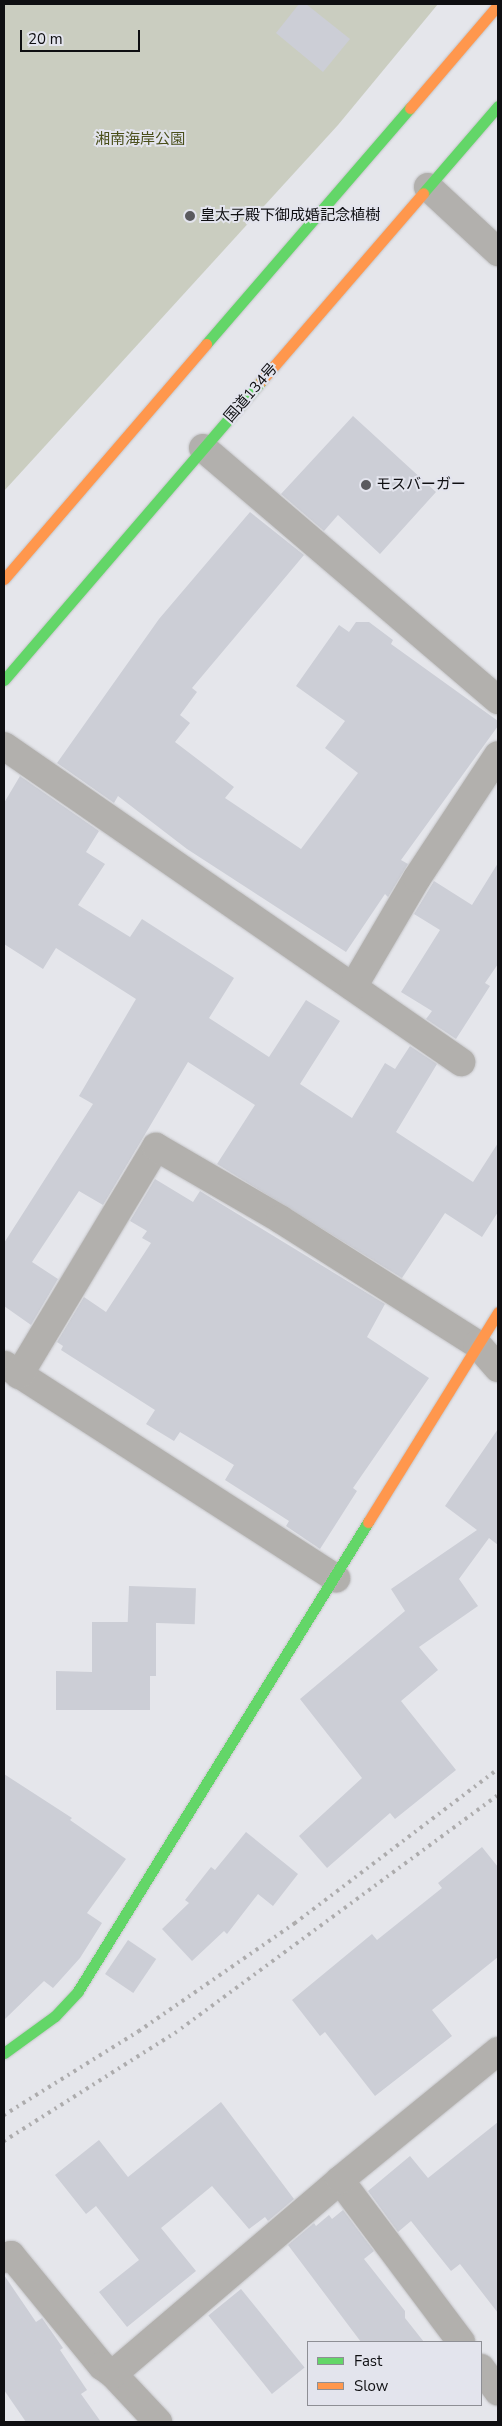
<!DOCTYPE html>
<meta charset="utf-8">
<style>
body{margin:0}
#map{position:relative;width:502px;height:2426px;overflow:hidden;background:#e5e6eb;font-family:"Nunito Sans","Noto Sans JP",sans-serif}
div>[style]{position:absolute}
.green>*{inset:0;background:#cacdc0}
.building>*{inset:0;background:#ccced6;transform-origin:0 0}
.roads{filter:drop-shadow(0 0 1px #c4c4c7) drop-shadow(0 0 1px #c4c4c7)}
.street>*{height:28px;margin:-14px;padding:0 14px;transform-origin:14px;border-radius:14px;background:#b2b0ad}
.fast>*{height:11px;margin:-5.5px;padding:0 5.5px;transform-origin:5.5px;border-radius:5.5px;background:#63d668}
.slow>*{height:11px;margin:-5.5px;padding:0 5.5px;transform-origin:5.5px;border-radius:5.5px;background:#ff974d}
.rail>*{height:4px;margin-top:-2px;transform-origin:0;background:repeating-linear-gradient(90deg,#acabac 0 2.5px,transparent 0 7.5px)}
.dots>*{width:14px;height:14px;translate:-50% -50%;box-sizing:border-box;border:2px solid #e3e4ed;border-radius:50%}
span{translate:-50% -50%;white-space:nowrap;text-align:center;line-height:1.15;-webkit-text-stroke:4px #e3e4ed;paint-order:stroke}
.park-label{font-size:15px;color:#4a4f1b}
.poi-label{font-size:15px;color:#0f0f12}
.left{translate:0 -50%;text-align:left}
.street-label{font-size:15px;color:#0f0f12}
.frame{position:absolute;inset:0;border:5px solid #0f0f12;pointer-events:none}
.legend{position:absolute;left:307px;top:2341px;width:175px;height:65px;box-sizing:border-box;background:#e3e4ed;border:1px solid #8e8f95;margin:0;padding:6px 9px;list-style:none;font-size:15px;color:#0f0f12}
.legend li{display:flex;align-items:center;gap:10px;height:25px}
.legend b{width:25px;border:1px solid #8e8f95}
.scale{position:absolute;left:20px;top:30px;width:120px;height:22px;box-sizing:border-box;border:2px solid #0f0f12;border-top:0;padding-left:6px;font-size:15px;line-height:18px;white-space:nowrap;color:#0f0f12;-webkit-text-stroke:4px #e3e4ed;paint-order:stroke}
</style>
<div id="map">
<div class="green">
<div style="clip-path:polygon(4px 4px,438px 4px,338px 125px,4px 491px)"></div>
</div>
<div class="building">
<div style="clip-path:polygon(299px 4px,306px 4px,350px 39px,323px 72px,276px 33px)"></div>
<div style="clip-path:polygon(353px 416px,436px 492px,380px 554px,338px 515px,324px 531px,281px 494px)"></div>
<div style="clip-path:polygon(250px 512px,304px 555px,192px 688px,197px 692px,180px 715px,190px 723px,175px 742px,234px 787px,225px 798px,301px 849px,358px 773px,325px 748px,345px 721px,296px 686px,339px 625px,349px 632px,356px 622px,369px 622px,393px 640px,391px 644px,498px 721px,498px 726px,401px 860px,408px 864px,388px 897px,385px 894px,346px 952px,187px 849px,118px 796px,114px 803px,57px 763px,159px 619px)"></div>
<div style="clip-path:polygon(20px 776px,99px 831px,86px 852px,105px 864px,78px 905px,130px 937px,142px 919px,234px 978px,209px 1018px,269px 1057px,306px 1000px,340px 1021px,300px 1084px,352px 1118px,385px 1063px,395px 1069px,410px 1046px,437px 1064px,396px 1132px,473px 1182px,498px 1143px,498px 1212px,482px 1237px,445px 1213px,402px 1278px,217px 1164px,255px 1105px,188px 1062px,103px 1205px,79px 1191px,32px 1262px,58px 1279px,31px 1325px,4px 1306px,4px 1243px,93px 1104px,79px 1096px,136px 999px,56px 948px,43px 969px,4px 944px,4px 803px)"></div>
<div style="clip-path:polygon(498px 863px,498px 964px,485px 983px,490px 986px,456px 1039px,426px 1019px,432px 1011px,401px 992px,440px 930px,414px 914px,434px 881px,472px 905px)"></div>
<div style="clip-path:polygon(155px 1179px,193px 1202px,200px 1191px,385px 1304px,367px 1337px,429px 1378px,353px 1488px,357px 1491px,320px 1549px,286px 1526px,289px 1521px,225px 1480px,234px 1465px,180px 1432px,174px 1441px,146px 1424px,155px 1410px,61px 1350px,63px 1346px,57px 1342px,84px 1297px,106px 1312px,151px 1243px,142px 1238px,147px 1231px,130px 1221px)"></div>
<div style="clip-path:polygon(498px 1429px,498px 1545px,489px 1538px,459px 1579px,478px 1606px,419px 1647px,438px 1670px,401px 1701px,456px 1770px,395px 1819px,390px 1813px,327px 1868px,299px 1836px,362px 1778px,300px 1699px,405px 1611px,391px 1589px,477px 1530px,445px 1506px)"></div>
<div style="left:129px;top:1586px;width:67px;height:36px;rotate:2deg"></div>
<div style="clip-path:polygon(92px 1622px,156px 1622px,156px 1676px,150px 1676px,150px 1710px,56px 1710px,56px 1671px,92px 1672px)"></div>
<div style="clip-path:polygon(4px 1774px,72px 1818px,70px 1820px,126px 1859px,87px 1913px,102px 1923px,80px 1958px,53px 1988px,44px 1981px,4px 2020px)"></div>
<div style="clip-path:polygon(246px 1832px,298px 1874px,273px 1906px,258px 1894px,227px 1934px,224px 1931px,192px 1961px,162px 1929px,189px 1903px,185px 1900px,211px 1867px,215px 1870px)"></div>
<div style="clip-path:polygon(482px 1847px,498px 1867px,498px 1957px,432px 2010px,452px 2036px,375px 2096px,325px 2032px,320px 2036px,292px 2000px,372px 1934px,377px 1940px,442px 1888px,438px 1883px)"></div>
<div style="left:128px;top:1940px;width:34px;height:41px;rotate:34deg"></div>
<div style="clip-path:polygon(221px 2102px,294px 2199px,268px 2221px,265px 2217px,249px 2229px,212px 2186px,161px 2228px,196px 2271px,127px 2327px,99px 2292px,139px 2260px,96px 2206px,86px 2214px,55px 2175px,99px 2140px,128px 2177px)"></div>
<div style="clip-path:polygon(498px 2122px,498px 2313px,460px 2264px,451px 2271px,411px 2221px,398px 2232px,368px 2191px,410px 2156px,428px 2178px)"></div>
<div style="clip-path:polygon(343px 2210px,374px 2251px,364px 2259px,405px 2311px,405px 2318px,424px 2342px,361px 2342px,288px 2245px,314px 2223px,316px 2226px,329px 2215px,332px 2219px)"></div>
<div style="clip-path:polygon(4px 2275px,36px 2322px,42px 2318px,63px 2348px,60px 2350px,87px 2390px,81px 2394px,101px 2422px,26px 2422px,4px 2390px)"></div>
<div style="left:241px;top:2289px;width:101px;height:42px;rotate:51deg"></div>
</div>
<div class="roads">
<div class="street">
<div style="left:428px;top:187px;width:96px;rotate:42.9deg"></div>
<div style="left:203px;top:448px;width:388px;rotate:40.5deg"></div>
<div style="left:4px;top:746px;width:556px;rotate:34.66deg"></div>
<div style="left:353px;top:987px;width:126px;rotate:-59.6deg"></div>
<div style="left:417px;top:878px;width:147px;rotate:-56.6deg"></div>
<div style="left:5px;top:1365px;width:394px;rotate:32.8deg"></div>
<div style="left:19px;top:1375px;width:266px;rotate:-59deg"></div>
<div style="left:156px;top:1147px;width:143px;rotate:30.1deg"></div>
<div style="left:280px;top:1219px;width:233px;rotate:32.4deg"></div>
<div style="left:477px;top:1344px;width:32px;rotate:49deg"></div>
<div style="left:340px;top:2180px;width:202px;rotate:53.2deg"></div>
<div style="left:4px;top:2259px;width:8px;rotate:-30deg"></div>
<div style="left:11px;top:2255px;width:144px;rotate:50.7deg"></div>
<div style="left:102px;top:2366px;width:14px;rotate:36deg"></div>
<div style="left:113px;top:2374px;width:66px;rotate:46.8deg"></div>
<div style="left:481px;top:2368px;width:29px;rotate:54deg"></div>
<div style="left:113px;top:2374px;width:299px;rotate:-40.5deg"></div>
<div style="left:340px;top:2180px;width:204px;rotate:-39.2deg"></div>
</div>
<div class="fast">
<div style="left:423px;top:193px;width:115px;rotate:-49.2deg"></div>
<div style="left:206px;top:344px;width:312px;rotate:-49.2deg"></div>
<div style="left:4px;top:680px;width:394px;rotate:-49.3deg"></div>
<div style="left:4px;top:2053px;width:63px;rotate:-36deg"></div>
<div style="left:55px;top:2016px;width:34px;rotate:-47deg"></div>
<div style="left:78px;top:1991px;width:551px;rotate:-58.27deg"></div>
</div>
<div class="slow">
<div style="left:410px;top:108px;width:135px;rotate:-49.5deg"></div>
<div style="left:261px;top:381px;width:248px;rotate:-49.2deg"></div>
<div style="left:4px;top:579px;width:310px;rotate:-49.3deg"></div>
<div style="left:368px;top:1522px;width:247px;rotate:-58.2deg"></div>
</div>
</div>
<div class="rail">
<div style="left:4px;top:2115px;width:159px;rotate:-31.9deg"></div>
<div style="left:139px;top:2031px;width:190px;rotate:-34.7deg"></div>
<div style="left:295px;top:1923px;width:255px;rotate:-37.2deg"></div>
<div style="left:4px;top:2141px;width:202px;rotate:-32.3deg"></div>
<div style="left:175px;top:2033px;width:401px;rotate:-36.4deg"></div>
</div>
<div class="dots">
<div style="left:190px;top:216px;background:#5a5a5e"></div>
<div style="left:366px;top:485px;background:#5a5a5e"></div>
</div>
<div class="park-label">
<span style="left:140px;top:140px">湘南海岸公園</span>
</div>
<div class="poi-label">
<span class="left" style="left:200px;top:216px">皇太子殿下御成婚記念植樹</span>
<span class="left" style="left:376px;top:485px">モスバーガー</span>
</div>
<div class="street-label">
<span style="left:251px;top:393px;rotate:-49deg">国道134号</span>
</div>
<div class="frame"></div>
<ul class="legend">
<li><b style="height:6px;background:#63d668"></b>Fast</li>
<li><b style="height:6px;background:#ff974d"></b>Slow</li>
</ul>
<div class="scale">20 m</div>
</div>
